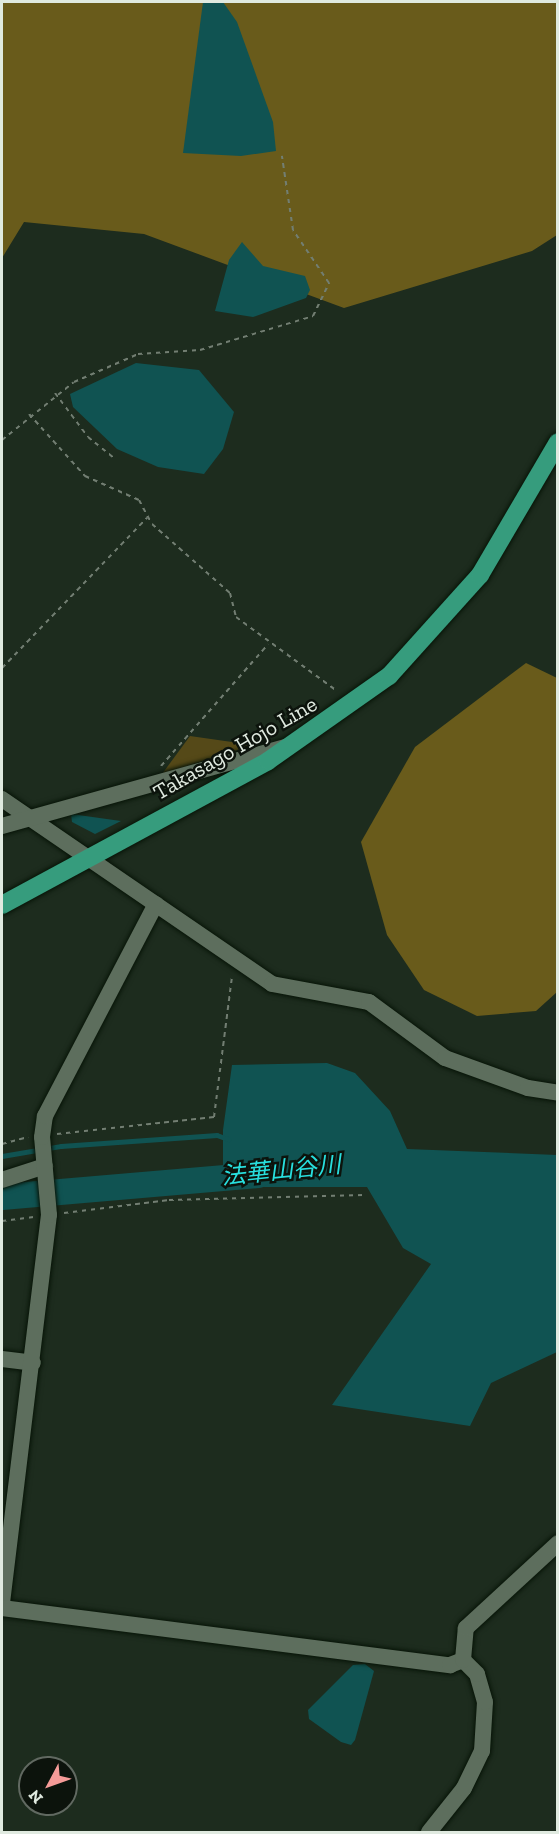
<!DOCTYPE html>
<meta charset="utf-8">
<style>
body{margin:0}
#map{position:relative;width:559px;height:1834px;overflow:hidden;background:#1d2c1e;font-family:"Zilla Slab","Noto Sans JP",serif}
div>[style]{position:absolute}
.green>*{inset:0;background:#554918}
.forest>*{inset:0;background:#695b1b}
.water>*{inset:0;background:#105352}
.stream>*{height:4.5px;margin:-2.25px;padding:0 2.25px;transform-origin:2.25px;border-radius:2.25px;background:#105352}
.river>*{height:26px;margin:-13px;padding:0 13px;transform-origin:13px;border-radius:13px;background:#105352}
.path>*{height:2px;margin-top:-1px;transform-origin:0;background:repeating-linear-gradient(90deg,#727e72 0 4.5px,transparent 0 9px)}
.roads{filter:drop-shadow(0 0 2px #071407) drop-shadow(0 0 2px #071407)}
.minor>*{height:16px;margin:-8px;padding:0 8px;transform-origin:8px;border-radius:8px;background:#5d6e5d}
.major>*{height:18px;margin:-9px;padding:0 9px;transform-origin:9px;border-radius:9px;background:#369c7d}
span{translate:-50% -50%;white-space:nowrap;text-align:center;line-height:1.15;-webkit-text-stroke:5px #0c130c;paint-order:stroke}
.street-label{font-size:22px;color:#e0eae0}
.water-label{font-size:24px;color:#28dfde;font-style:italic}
.frame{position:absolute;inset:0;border:3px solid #e0eae0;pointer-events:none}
.north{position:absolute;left:18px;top:1756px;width:60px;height:60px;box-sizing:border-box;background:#0c130c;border:2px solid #616961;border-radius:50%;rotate:229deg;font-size:16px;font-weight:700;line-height:24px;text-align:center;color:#e0eae0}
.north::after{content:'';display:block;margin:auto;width:21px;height:27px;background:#f59b98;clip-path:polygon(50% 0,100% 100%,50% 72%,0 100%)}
</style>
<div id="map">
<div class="green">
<div style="clip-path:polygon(190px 736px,253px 745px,162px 774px)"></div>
</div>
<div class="forest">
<div style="clip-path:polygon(2px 2px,557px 2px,557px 235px,532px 251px,344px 308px,144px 234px,24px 222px,2px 258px)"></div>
<div style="clip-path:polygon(526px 663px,557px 678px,557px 992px,536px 1011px,477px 1016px,424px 990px,387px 935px,361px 842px,415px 747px)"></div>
</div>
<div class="water">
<div style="clip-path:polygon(203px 2px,223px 2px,237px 22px,273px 122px,276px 151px,241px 156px,183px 153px)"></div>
<div style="clip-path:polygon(242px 242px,263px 266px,305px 276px,310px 290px,306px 298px,253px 317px,215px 311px,229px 260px)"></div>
<div style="clip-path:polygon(136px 363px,199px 370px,234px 412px,223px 449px,204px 474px,158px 467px,117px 449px,73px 407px,70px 394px)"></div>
<div style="clip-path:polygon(71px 814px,121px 821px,95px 834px,72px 822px)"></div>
<div style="clip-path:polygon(327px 1063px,355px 1073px,390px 1111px,407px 1149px,557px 1155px,557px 1352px,491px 1383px,470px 1426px,332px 1405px,431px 1264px,403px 1248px,367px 1187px,223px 1187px,223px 1130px,232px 1065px)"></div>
<div style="clip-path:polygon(365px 1664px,374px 1671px,355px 1740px,351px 1745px,341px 1742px,309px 1719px,308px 1710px,353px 1665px)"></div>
</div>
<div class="stream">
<div style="left:2px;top:1156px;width:60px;rotate:-9.6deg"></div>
<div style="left:61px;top:1146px;width:156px;rotate:-4deg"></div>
<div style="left:217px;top:1135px;width:12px;rotate:20deg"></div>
</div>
<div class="river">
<div style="left:2px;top:1197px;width:257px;rotate:-4.9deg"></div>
</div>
<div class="path">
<div style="left:55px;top:393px;width:55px;rotate:53.1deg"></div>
<div style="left:88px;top:437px;width:33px;rotate:39deg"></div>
<div style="left:29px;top:414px;width:84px;rotate:47.9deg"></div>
<div style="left:85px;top:476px;width:59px;rotate:24deg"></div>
<div style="left:139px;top:500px;width:27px;rotate:62deg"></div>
<div style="left:152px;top:524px;width:104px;rotate:41.5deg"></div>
<div style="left:230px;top:593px;width:25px;rotate:76deg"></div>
<div style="left:236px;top:617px;width:125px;rotate:36.2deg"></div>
<div style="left:2px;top:440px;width:92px;rotate:-38.9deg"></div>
<div style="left:74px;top:382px;width:70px;rotate:-23.6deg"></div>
<div style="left:138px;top:354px;width:62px;rotate:-3.7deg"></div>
<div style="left:200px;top:350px;width:118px;rotate:-16.7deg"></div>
<div style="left:313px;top:316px;width:37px;rotate:-64deg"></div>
<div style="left:329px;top:283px;width:64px;rotate:-124.2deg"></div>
<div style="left:293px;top:230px;width:75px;rotate:-98.5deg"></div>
<div style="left:2px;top:668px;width:209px;rotate:-46deg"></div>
<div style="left:161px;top:766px;width:162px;rotate:-48.7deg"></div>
<div style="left:57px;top:1134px;width:158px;rotate:-6.2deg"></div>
<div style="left:214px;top:1117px;width:142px;rotate:-82.7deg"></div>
<div style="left:2px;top:1144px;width:27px;rotate:-15deg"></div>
<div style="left:64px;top:1213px;width:106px;rotate:-7.1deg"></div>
<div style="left:169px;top:1200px;width:195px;rotate:-1.5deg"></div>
<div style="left:2px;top:1221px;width:32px;rotate:-7deg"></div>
</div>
<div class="roads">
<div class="minor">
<div style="left:2px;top:799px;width:327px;rotate:34.4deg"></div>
<div style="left:272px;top:984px;width:99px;rotate:10.5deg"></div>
<div style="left:369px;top:1002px;width:94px;rotate:36.4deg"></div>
<div style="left:445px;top:1058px;width:88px;rotate:19.9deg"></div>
<div style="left:528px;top:1088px;width:30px;rotate:9deg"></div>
<div style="left:2px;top:826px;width:298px;rotate:-15.6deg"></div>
<div style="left:2px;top:1180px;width:45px;rotate:-18deg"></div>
<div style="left:2px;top:1359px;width:31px;rotate:7deg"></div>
<div style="left:2px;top:1603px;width:391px;rotate:-83.1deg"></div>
<div style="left:49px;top:1215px;width:78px;rotate:-95.1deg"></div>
<div style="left:42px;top:1137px;width:21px;rotate:-82deg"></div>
<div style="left:45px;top:1116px;width:239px;rotate:-62.4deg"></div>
<div style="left:2px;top:1608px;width:452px;rotate:7.3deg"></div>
<div style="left:450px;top:1665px;width:14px;rotate:-21deg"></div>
<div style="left:429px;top:1832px;width:56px;rotate:-51.5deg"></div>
<div style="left:464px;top:1788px;width:41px;rotate:-64.1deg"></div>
<div style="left:482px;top:1751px;width:49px;rotate:-86.5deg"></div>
<div style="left:485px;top:1702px;width:29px;rotate:-106deg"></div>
<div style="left:477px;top:1674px;width:20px;rotate:-135deg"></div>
<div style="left:463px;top:1660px;width:32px;rotate:-85deg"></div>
<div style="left:466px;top:1628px;width:125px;rotate:-42.7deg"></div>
</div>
<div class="major">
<div style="left:2px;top:905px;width:302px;rotate:-28.4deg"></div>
<div style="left:268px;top:761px;width:148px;rotate:-35.1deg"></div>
<div style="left:389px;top:676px;width:136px;rotate:-48deg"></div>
<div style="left:480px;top:575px;width:154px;rotate:-59.6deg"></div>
</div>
</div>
<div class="street-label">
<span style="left:235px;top:748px;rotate:-30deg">Takasago Hojo Line</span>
</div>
<div class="water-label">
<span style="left:281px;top:1170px;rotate:-6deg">法華山谷川</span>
</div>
<div class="frame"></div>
<div class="north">N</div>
</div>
